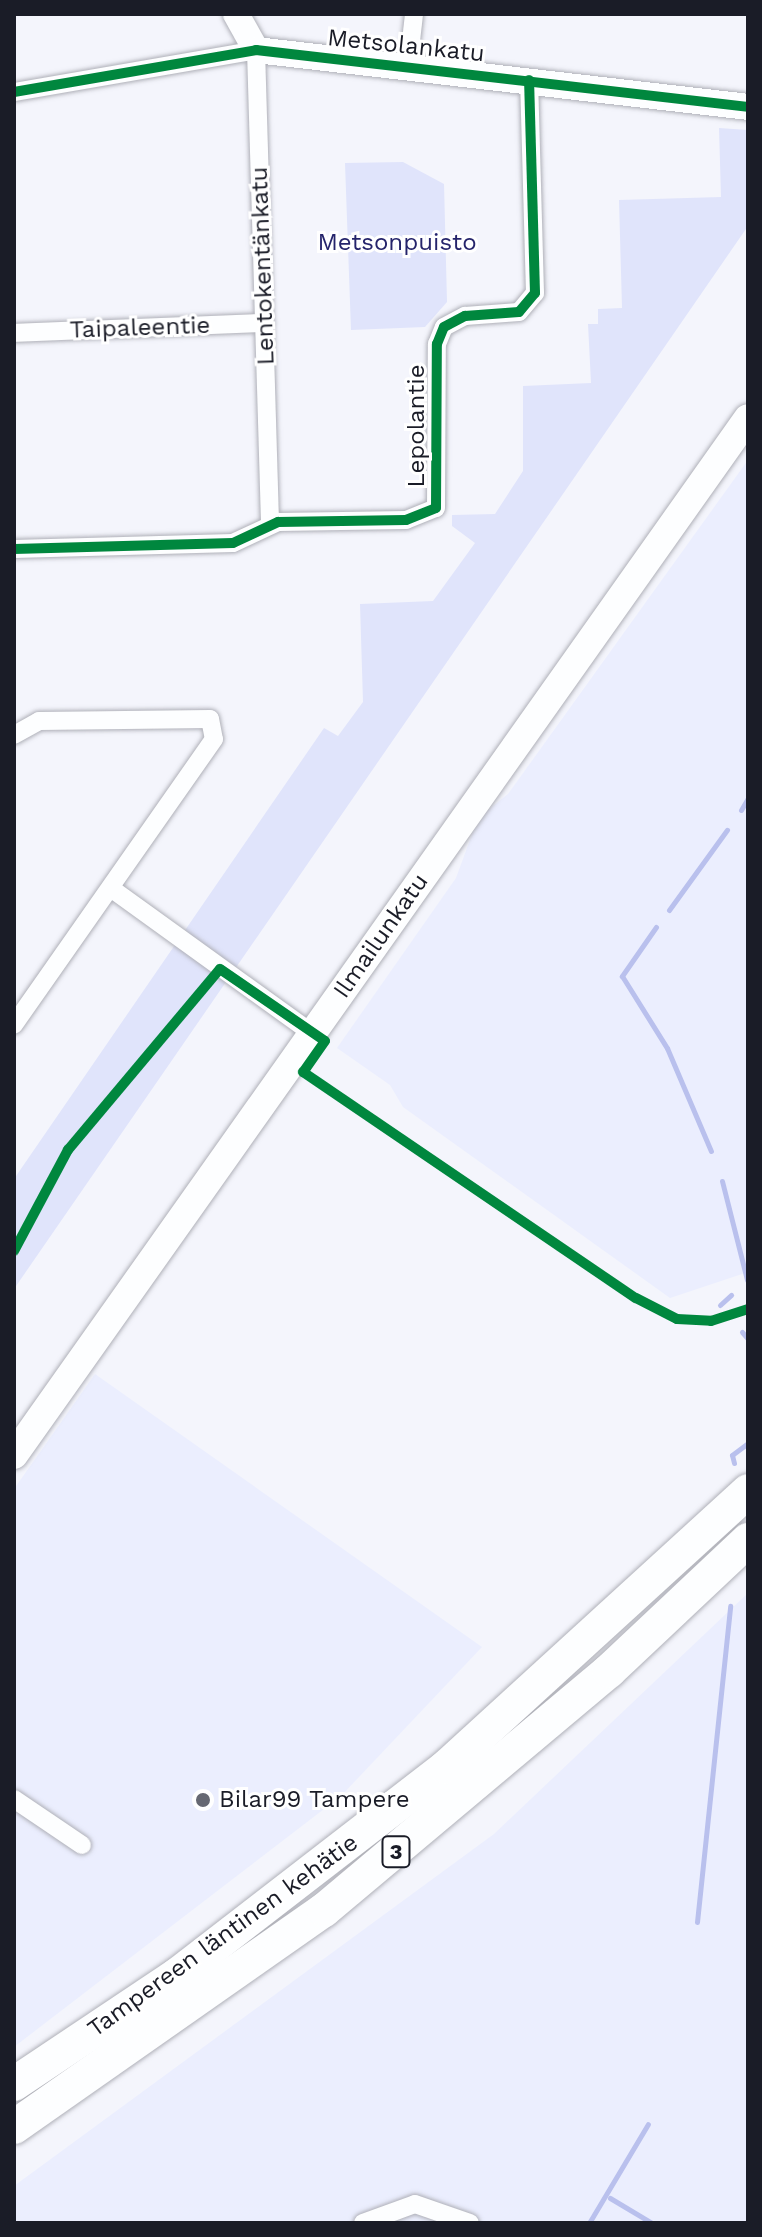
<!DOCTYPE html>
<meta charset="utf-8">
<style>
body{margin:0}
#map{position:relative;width:762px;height:2237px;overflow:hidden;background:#f4f5fc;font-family:"Work Sans",sans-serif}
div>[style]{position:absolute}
.built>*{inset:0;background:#ebeefe}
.green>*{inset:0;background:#e0e4fb}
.stream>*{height:5px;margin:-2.5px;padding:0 2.5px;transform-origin:2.5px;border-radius:2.5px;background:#b9c0ed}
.roads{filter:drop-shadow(0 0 2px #afb0b8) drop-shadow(0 0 2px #afb0b8)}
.street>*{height:18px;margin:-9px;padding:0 9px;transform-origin:9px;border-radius:9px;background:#fdfeff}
.secondary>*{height:26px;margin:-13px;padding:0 13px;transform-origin:13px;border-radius:13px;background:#fdfeff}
.primary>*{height:28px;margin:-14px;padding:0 14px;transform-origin:14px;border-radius:14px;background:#fdfeff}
.highway>*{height:34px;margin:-17px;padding:0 17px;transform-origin:17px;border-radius:17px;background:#fdfeff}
.cycleway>*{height:10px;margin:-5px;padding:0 5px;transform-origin:5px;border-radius:5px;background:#00873e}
.dots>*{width:22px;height:22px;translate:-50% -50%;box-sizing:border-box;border:4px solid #fff;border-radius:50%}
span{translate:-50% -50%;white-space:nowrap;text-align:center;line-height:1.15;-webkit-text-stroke:6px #fff;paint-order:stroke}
.shield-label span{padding:2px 6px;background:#fff;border:2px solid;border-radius:6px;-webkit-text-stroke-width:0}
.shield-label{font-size:22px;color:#1a1c27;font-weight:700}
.street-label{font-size:24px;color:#1a1c27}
.park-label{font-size:24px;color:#25246b}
.poi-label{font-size:24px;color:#1a1c27}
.left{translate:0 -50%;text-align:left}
.frame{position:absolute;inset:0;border:16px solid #1a1c27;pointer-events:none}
</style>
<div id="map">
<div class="built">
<div style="clip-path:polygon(748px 460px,748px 1272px,670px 1298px,403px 1107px,390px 1085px,337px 1048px,456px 878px,478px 818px,508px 794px)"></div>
<div style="clip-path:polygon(95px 1374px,482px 1647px,341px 1796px,14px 2047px,14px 1489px)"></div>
<div style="clip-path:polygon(748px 1593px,748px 2223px,14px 2223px,14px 2186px,494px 1834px)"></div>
</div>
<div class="green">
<div style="clip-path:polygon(719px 128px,748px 130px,748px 226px,14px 1289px,14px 1179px,324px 728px,338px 736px,363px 702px,360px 604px,433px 601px,475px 543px,452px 526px,452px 515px,495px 514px,523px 471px,523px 386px,591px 383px,588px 324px,598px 324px,598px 309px,622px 308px,619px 200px,721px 197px)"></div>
<div style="clip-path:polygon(403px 162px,444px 184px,447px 302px,425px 327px,351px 330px,345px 163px)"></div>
</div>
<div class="stream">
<div style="left:741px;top:810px;width:14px;rotate:-60deg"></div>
<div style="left:669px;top:910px;width:99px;rotate:-54.1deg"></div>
<div style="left:656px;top:927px;width:60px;rotate:124.8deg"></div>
<div style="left:622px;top:976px;width:85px;rotate:58deg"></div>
<div style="left:667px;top:1048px;width:112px;rotate:66.9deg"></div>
<div style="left:722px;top:1181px;width:102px;rotate:75.8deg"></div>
<div style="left:720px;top:1305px;width:15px;rotate:-42deg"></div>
<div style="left:742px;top:1332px;width:9px;rotate:49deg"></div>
<div style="left:734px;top:1463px;width:8px;rotate:-104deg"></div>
<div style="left:732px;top:1455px;width:20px;rotate:-37deg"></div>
<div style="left:697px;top:1922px;width:318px;rotate:-84deg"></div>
<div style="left:610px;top:2198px;width:49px;rotate:30.8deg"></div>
<div style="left:589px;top:2223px;width:115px;rotate:-59.2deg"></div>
</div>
<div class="roads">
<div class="street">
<div style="left:408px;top:67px;width:53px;rotate:-83.5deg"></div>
<div style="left:14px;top:92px;width:246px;rotate:-9.8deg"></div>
<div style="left:256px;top:50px;width:473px;rotate:88.3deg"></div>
<div style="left:14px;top:333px;width:251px;rotate:-2.3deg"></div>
<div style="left:14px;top:549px;width:219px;rotate:-1.6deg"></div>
<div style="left:233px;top:543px;width:50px;rotate:-25deg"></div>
<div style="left:278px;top:522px;width:128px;rotate:-0.9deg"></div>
<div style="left:406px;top:520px;width:32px;rotate:-22deg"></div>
<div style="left:436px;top:508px;width:164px;rotate:-89.7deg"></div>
<div style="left:437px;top:344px;width:18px;rotate:-68deg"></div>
<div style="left:444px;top:327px;width:24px;rotate:-28deg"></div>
<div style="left:465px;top:316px;width:54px;rotate:-4.2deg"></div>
<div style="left:519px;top:312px;width:25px;rotate:-50deg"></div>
<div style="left:535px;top:293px;width:213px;rotate:-91.6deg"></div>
<div style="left:14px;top:735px;width:29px;rotate:-29deg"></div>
<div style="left:39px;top:721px;width:171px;rotate:-0.7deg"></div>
<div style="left:210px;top:719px;width:20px;rotate:79deg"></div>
<div style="left:214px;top:739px;width:349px;rotate:125deg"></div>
<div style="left:112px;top:889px;width:246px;rotate:35.8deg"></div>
<div style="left:14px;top:1799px;width:82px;rotate:34.1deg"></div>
<div style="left:363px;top:2223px;width:55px;rotate:-20.1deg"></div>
<div style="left:415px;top:2204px;width:58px;rotate:19.1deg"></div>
</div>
<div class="secondary">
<div style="left:236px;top:14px;width:41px;rotate:60.9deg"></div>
<div style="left:256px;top:50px;width:495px;rotate:6.6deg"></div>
</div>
<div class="primary">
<div style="left:14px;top:1455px;width:1270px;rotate:-54.71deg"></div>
</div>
<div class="highway">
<div style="left:14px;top:2084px;width:196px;rotate:-33.8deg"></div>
<div style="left:177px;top:1975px;width:340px;rotate:-37.7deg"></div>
<div style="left:446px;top:1767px;width:409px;rotate:-42.4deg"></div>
<div style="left:14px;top:2127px;width:378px;rotate:-35deg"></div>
<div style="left:324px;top:1910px;width:372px;rotate:-40deg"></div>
<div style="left:609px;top:1671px;width:191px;rotate:-43.3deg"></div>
</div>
</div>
<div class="cycleway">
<div style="left:14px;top:92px;width:246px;rotate:-9.8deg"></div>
<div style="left:256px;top:50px;width:495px;rotate:6.6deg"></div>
<div style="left:14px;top:549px;width:219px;rotate:-1.6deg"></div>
<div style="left:233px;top:543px;width:50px;rotate:-25deg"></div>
<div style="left:278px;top:522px;width:128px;rotate:-0.9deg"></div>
<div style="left:406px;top:520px;width:32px;rotate:-22deg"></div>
<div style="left:436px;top:508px;width:164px;rotate:-89.7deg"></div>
<div style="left:437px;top:344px;width:18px;rotate:-68deg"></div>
<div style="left:444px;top:327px;width:24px;rotate:-28deg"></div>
<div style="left:465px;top:316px;width:54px;rotate:-4.2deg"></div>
<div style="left:519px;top:312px;width:25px;rotate:-50deg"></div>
<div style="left:535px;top:293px;width:213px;rotate:-91.6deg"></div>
<div style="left:14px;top:1251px;width:115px;rotate:-61.9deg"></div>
<div style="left:68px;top:1150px;width:236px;rotate:-50deg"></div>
<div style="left:220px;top:969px;width:127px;rotate:34.4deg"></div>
<div style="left:325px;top:1041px;width:38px;rotate:125deg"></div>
<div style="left:303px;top:1072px;width:402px;rotate:34.2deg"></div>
<div style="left:636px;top:1298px;width:46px;rotate:27.1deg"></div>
<div style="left:677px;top:1319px;width:34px;rotate:3deg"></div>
<div style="left:711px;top:1321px;width:39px;rotate:-18deg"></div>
</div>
<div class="dots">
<div style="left:203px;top:1800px;background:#666872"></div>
</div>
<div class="shield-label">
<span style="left:396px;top:1852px">3</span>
</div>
<div class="street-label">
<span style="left:406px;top:46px;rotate:6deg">Metsolankatu</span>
<span style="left:263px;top:266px;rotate:-92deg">Lentokentänkatu</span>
<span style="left:140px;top:328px;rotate:-2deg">Taipaleentie</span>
<span style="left:417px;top:426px;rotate:-90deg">Lepolantie</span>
<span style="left:381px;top:936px;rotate:-55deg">Ilmailunkatu</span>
<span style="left:223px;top:1936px;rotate:-36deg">Tampereen läntinen kehätie</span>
</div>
<div class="park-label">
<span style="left:397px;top:243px">Metsonpuisto</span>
</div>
<div class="poi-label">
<span class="left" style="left:219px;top:1800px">Bilar99 Tampere</span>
</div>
<div class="frame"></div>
</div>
